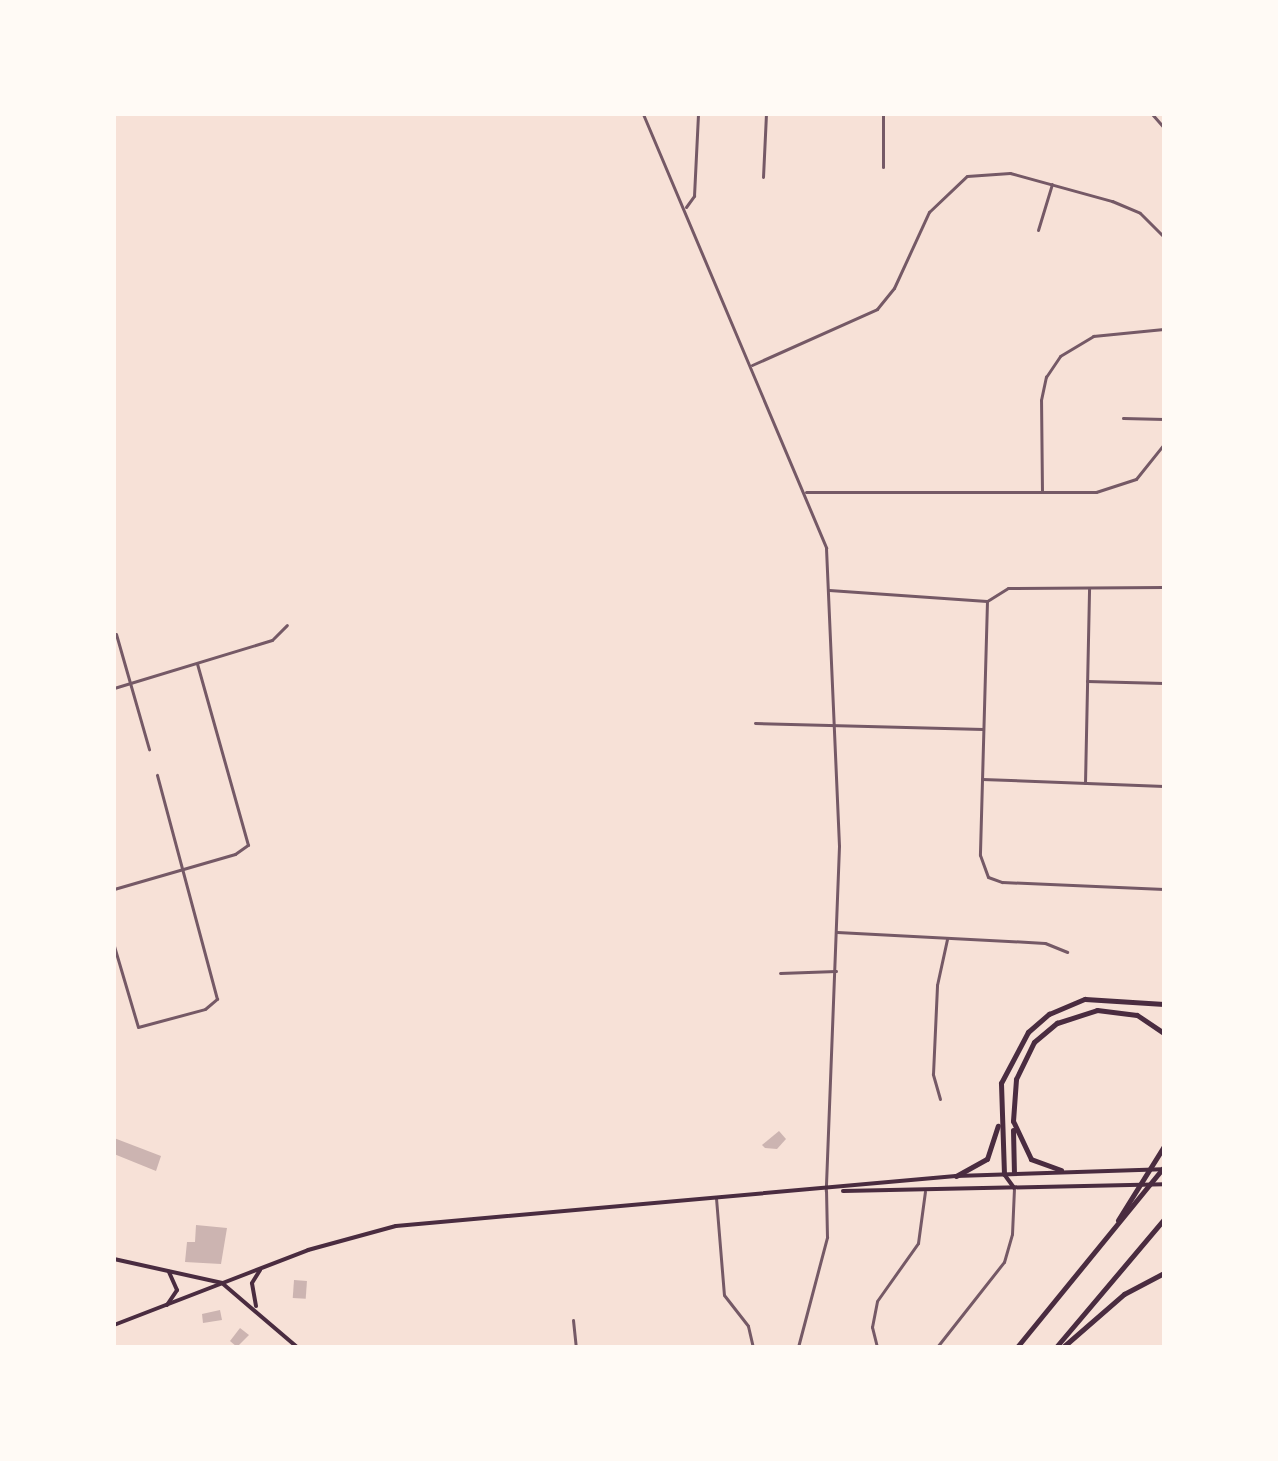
<!DOCTYPE html>
<style>
body{margin:0}
#map{position:relative;width:1278px;height:1461px;overflow:hidden;background:#f7e1d7;font-family:"PT Serif",serif}
div>[style]{position:absolute}
.building>*{inset:0;background:#ccb4b1;transform-origin:0 0}
.minor>*{height:3px;margin:-1.5px;padding:0 1.5px;transform-origin:1.5px;border-radius:1.5px;background:#755966}
.tertiary>*{height:3px;margin:-1.5px;padding:0 1.5px;transform-origin:1.5px;border-radius:1.5px;background:#755966}
.secondary>*{height:4px;margin:-2px;padding:0 2px;transform-origin:2px;border-radius:2px;background:#4a2c40}
.motorway>*{height:5px;margin:-2.5px;padding:0 2.5px;transform-origin:2.5px;border-radius:2.5px;background:#4a2c40}
span{translate:-50% -50%;white-space:nowrap;text-align:center;line-height:1.15;-webkit-text-stroke:6px #fffaf5;paint-order:stroke}
.frame{position:absolute;inset:0;border:116px solid #fffaf5;pointer-events:none}
</style>
<div id="map">
<div class="building">
<div style="clip-path:polygon(779px 1131px,786px 1139px,777px 1149px,765px 1148px,762px 1145px)"></div>
<div style="clip-path:polygon(114px 1138px,161px 1156px,156px 1171px,114px 1154px)"></div>
<div style="clip-path:polygon(196px 1225px,227px 1228px,221px 1264px,185px 1262px,187px 1242px,195px 1242px)"></div>
<div style="left:294px;top:1280px;width:13px;height:18px;rotate:4deg"></div>
<div style="clip-path:polygon(220px 1310px,222px 1320px,203px 1323px,202px 1314px)"></div>
<div style="clip-path:polygon(240px 1328px,249px 1335px,237px 1347px,230px 1341px)"></div>
</div>
<div class="minor">
<div style="left:1152px;top:114px;width:18px;rotate:49deg"></div>
<div style="left:883px;top:167px;width:53px;rotate:-90deg"></div>
<div style="left:763px;top:177px;width:63px;rotate:-87.3deg"></div>
<div style="left:686px;top:207px;width:14px;rotate:-54deg"></div>
<div style="left:694px;top:196px;width:82px;rotate:-87.2deg"></div>
<div style="left:1038px;top:230px;width:48px;rotate:-73.1deg"></div>
<div style="left:752px;top:365px;width:137px;rotate:-24.1deg"></div>
<div style="left:877px;top:309px;width:27px;rotate:-51deg"></div>
<div style="left:894px;top:288px;width:84px;rotate:-65.3deg"></div>
<div style="left:929px;top:212px;width:52px;rotate:-43.5deg"></div>
<div style="left:967px;top:176px;width:43px;rotate:-4deg"></div>
<div style="left:1010px;top:173px;width:106px;rotate:15.4deg"></div>
<div style="left:1112px;top:201px;width:30px;rotate:23deg"></div>
<div style="left:1140px;top:213px;width:34px;rotate:45deg"></div>
<div style="left:1123px;top:418px;width:41px;rotate:1.4deg"></div>
<div style="left:806px;top:492px;width:290px"></div>
<div style="left:1096px;top:492px;width:42px;rotate:-18deg"></div>
<div style="left:1136px;top:479px;width:45px;rotate:-51.3deg"></div>
<div style="left:1042px;top:492px;width:92px;rotate:-90.6deg"></div>
<div style="left:1041px;top:400px;width:24px;rotate:-78deg"></div>
<div style="left:1046px;top:377px;width:25px;rotate:-56deg"></div>
<div style="left:1060px;top:356px;width:39px;rotate:-31deg"></div>
<div style="left:1093px;top:336px;width:71px;rotate:-5.6deg"></div>
<div style="left:1164px;top:587px;width:156px;rotate:179.6deg"></div>
<div style="left:1008px;top:588px;width:25px;rotate:148deg"></div>
<div style="left:987px;top:601px;width:254px;rotate:91.6deg"></div>
<div style="left:980px;top:855px;width:23px;rotate:70deg"></div>
<div style="left:988px;top:877px;width:15px;rotate:20deg"></div>
<div style="left:1002px;top:882px;width:162px;rotate:2.5deg"></div>
<div style="left:829px;top:590px;width:158px;rotate:4deg"></div>
<div style="left:116px;top:634px;width:120px;rotate:74deg"></div>
<div style="left:1087px;top:681px;width:77px;rotate:1.5deg"></div>
<div style="left:114px;top:688px;width:165px;rotate:-16.9deg"></div>
<div style="left:272px;top:640px;width:21px;rotate:-45deg"></div>
<div style="left:755px;top:723px;width:228px;rotate:1.5deg"></div>
<div style="left:982px;top:779px;width:182px;rotate:2.2deg"></div>
<div style="left:1085px;top:783px;width:195px;rotate:-88.8deg"></div>
<div style="left:114px;top:889px;width:126px;rotate:-16.1deg"></div>
<div style="left:235px;top:854px;width:16px;rotate:-35deg"></div>
<div style="left:248px;top:845px;width:188px;rotate:-105.7deg"></div>
<div style="left:837px;top:932px;width:208px;rotate:3deg"></div>
<div style="left:1045px;top:943px;width:24px;rotate:22deg"></div>
<div style="left:114px;top:946px;width:84px;rotate:73.5deg"></div>
<div style="left:138px;top:1027px;width:69px;rotate:-15deg"></div>
<div style="left:205px;top:1009px;width:16px;rotate:-40deg"></div>
<div style="left:217px;top:999px;width:232px;rotate:-105deg"></div>
<div style="left:780px;top:973px;width:56px;rotate:-2deg"></div>
<div style="left:940px;top:1099px;width:26px;rotate:-106deg"></div>
<div style="left:933px;top:1074px;width:89px;rotate:-87.4deg"></div>
<div style="left:937px;top:985px;width:47px;rotate:-77.7deg"></div>
<div style="left:716px;top:1198px;width:97px;rotate:85.3deg"></div>
<div style="left:724px;top:1295px;width:39px;rotate:52deg"></div>
<div style="left:748px;top:1326px;width:22px;rotate:77deg"></div>
<div style="left:573px;top:1320px;width:27px;rotate:84deg"></div>
<div style="left:798px;top:1347px;width:114px;rotate:-75.2deg"></div>
<div style="left:827px;top:1237px;width:46px;rotate:-91.2deg"></div>
<div style="left:877px;top:1347px;width:21px;rotate:-104deg"></div>
<div style="left:872px;top:1327px;width:26px;rotate:-79deg"></div>
<div style="left:877px;top:1301px;width:71px;rotate:-54.7deg"></div>
<div style="left:918px;top:1243px;width:52px;rotate:-82.3deg"></div>
<div style="left:937px;top:1347px;width:108px;rotate:-51.8deg"></div>
<div style="left:1004px;top:1262px;width:29px;rotate:-74deg"></div>
<div style="left:1012px;top:1234px;width:46px;rotate:-87.5deg"></div>
</div>
<div class="tertiary">
<div style="left:643px;top:114px;width:471px;rotate:67.1deg"></div>
<div style="left:826px;top:548px;width:298px;rotate:87.5deg"></div>
<div style="left:839px;top:846px;width:345px;rotate:92.2deg"></div>
</div>
<div class="secondary">
<div style="left:1004px;top:1174px;width:17px;rotate:54deg"></div>
<div style="left:843px;top:1191px;width:321px;rotate:-1.2deg"></div>
<div style="left:114px;top:1259px;width:111px;rotate:12.5deg"></div>
<div style="left:222px;top:1283px;width:99px;rotate:40.5deg"></div>
<div style="left:167px;top:1305px;width:18px;rotate:-56deg"></div>
<div style="left:177px;top:1290px;width:20px;rotate:-114deg"></div>
<div style="left:256px;top:1306px;width:23px;rotate:-100deg"></div>
<div style="left:252px;top:1283px;width:15px;rotate:-58deg"></div>
<div style="left:114px;top:1325px;width:208px;rotate:-21.1deg"></div>
<div style="left:308px;top:1250px;width:91px;rotate:-15.3deg"></div>
<div style="left:396px;top:1226px;width:562px;rotate:-5.1deg"></div>
<div style="left:956px;top:1176px;width:206px;rotate:-1.9deg"></div>
</div>
<div class="motorway">
<div style="left:1013px;top:1130px;width:43px;rotate:88.7deg"></div>
<div style="left:1061px;top:1170px;width:32px;rotate:-160deg"></div>
<div style="left:1031px;top:1159px;width:42px;rotate:-115.3deg"></div>
<div style="left:1013px;top:1121px;width:42px;rotate:-85.9deg"></div>
<div style="left:1016px;top:1079px;width:41px;rotate:-64.1deg"></div>
<div style="left:1034px;top:1042px;width:30px;rotate:-40deg"></div>
<div style="left:1057px;top:1023px;width:42px;rotate:-18deg"></div>
<div style="left:1097px;top:1010px;width:40px;rotate:7.1deg"></div>
<div style="left:1137px;top:1015px;width:32px;rotate:34deg"></div>
<div style="left:1004px;top:1174px;width:91px;rotate:-91.9deg"></div>
<div style="left:1001px;top:1083px;width:58px;rotate:-62.1deg"></div>
<div style="left:1028px;top:1032px;width:28px;rotate:-41deg"></div>
<div style="left:1049px;top:1014px;width:39px;rotate:-23deg"></div>
<div style="left:1085px;top:999px;width:79px;rotate:3.6deg"></div>
<div style="left:956px;top:1176px;width:35px;rotate:-29deg"></div>
<div style="left:987px;top:1159px;width:35px;rotate:-72deg"></div>
<div style="left:1118px;top:1220px;width:87px;rotate:-58.1deg"></div>
<div style="left:1017px;top:1347px;width:232px;rotate:-50.8deg"></div>
<div style="left:1056px;top:1347px;width:167px;rotate:-49.8deg"></div>
<div style="left:1063px;top:1347px;width:81px;rotate:-41deg"></div>
<div style="left:1124px;top:1294px;width:45px;rotate:-27.7deg"></div>
</div>
<div class="frame"></div>
</div>
